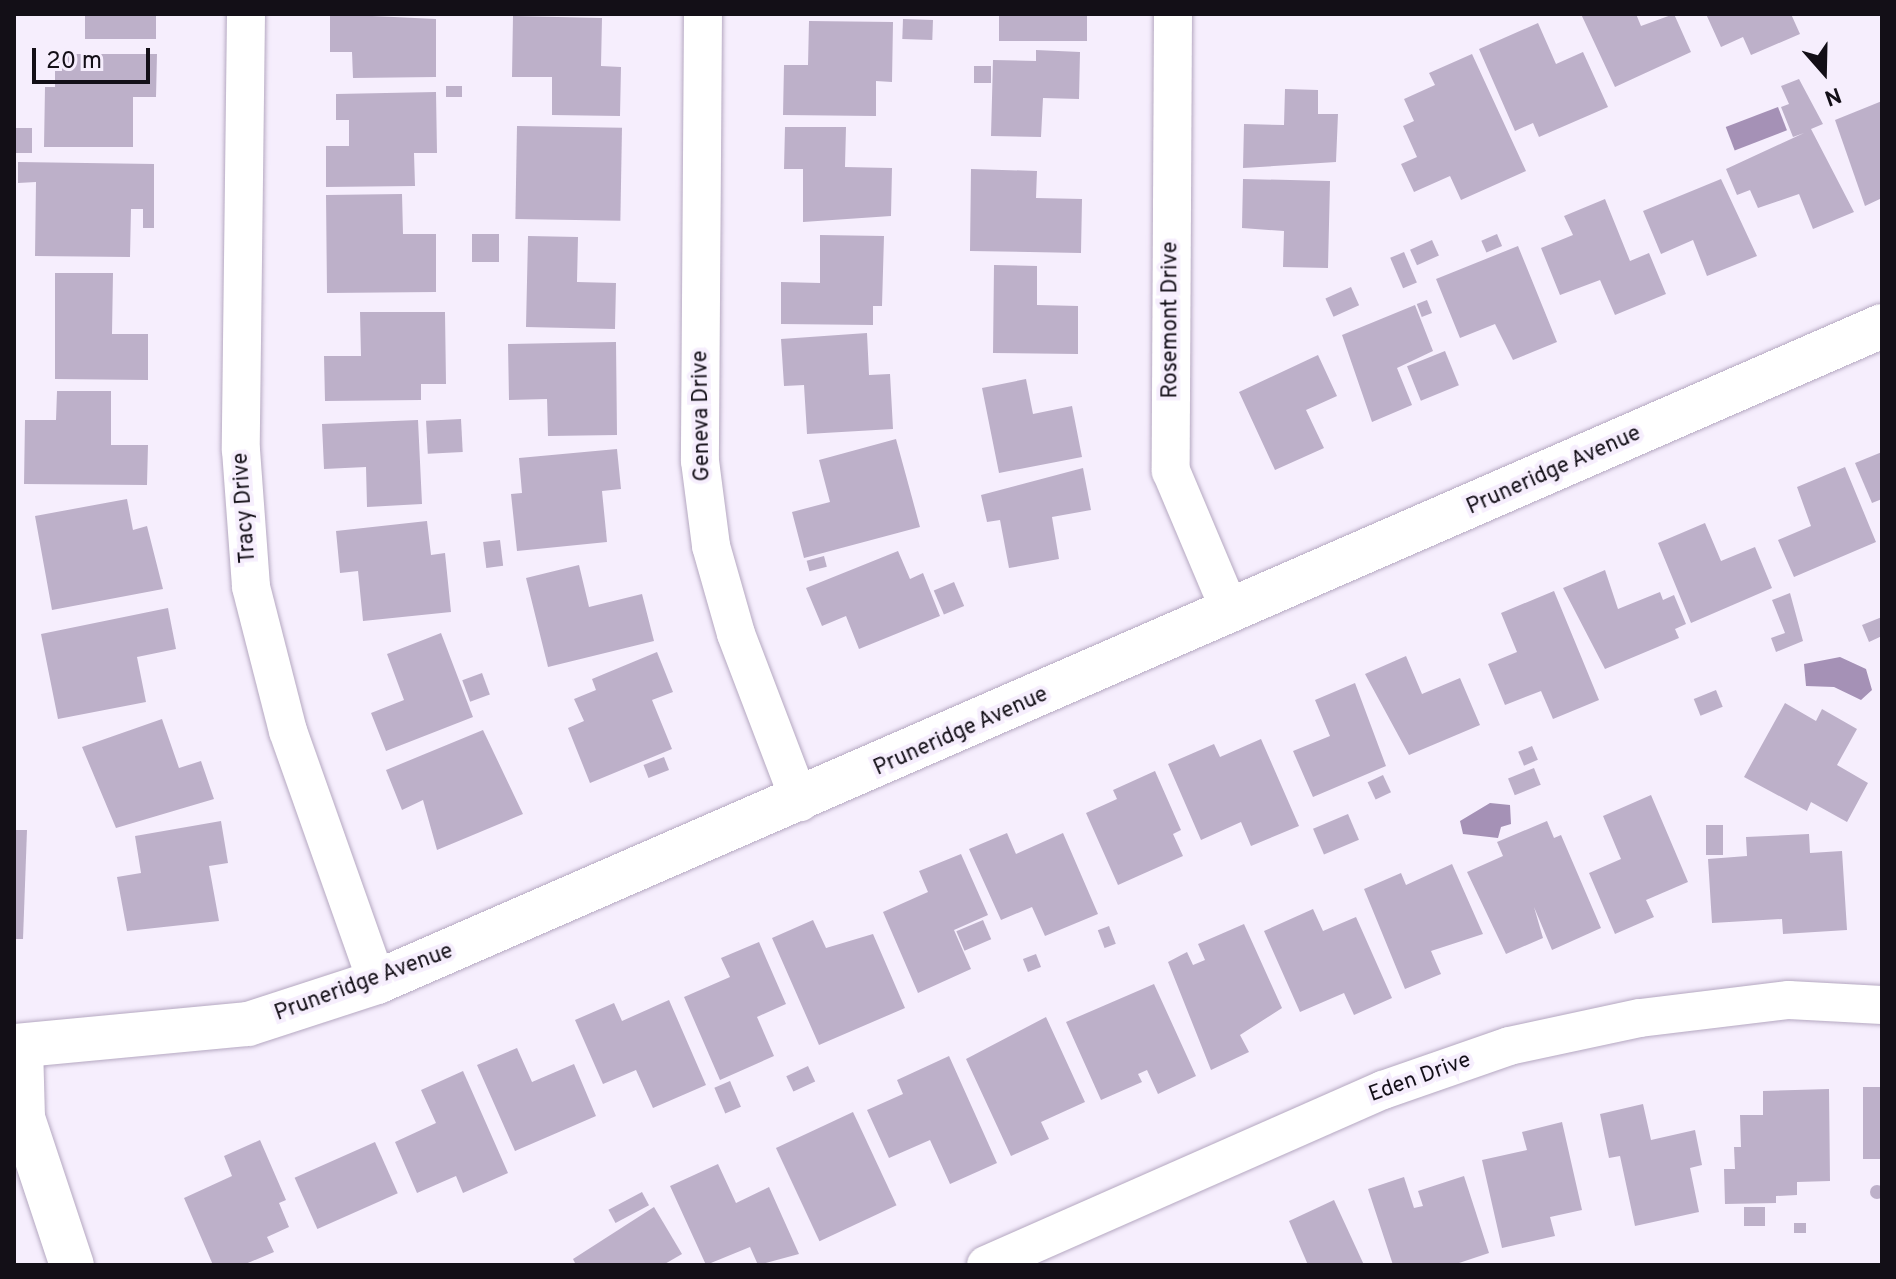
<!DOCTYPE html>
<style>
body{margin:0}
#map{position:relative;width:1896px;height:1279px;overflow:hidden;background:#f6eefd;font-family:Overpass,sans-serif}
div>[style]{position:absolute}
.water>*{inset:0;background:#a591b6;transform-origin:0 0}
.building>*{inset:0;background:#bdb0c9;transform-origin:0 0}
.round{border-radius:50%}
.roads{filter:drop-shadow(0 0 2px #b5a8c1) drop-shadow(0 0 2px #b5a8c1)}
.street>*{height:38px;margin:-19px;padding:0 19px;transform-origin:19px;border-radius:19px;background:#fff}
.secondary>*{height:44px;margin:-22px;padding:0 22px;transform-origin:22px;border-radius:22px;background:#fff}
span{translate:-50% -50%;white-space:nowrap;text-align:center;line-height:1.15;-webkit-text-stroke:8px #f6eefd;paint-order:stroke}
.street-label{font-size:22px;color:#130f17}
.frame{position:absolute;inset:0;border:16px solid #130f17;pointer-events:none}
.north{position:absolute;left:1784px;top:32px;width:80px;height:80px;-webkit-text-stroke:6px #f6eefd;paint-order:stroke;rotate:160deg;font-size:22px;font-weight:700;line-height:32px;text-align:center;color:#130f17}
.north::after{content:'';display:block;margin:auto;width:28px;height:36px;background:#130f17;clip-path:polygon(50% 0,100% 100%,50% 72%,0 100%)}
.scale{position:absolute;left:32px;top:48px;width:118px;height:36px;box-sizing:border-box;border:4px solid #130f17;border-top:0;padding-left:10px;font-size:24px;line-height:28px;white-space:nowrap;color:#130f17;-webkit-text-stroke:6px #f6eefd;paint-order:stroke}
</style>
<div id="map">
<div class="water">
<div style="left:1778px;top:107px;width:25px;height:56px;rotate:69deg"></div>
<div style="clip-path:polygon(1840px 657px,1866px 669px,1872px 690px,1861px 700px,1834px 687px,1806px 686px,1804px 664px)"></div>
<div style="clip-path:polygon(1490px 803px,1510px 805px,1511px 824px,1501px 827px,1498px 838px,1463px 834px,1460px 821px)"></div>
</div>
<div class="building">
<div style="left:85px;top:14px;width:71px;height:25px"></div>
<div style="clip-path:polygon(330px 14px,436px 19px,436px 77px,353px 78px,352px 52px,330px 52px)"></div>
<div style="left:999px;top:14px;width:88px;height:27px"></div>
<div style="clip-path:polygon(1581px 14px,1636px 14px,1641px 26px,1674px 14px,1691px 52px,1615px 87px)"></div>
<div style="clip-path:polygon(1706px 14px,1791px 14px,1800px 34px,1751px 55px,1743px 37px,1721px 47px)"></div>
<div style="clip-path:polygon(513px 16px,602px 18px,601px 66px,621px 67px,620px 116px,552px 115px,552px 77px,512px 77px)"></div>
<div style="left:903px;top:19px;width:30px;height:20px;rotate:2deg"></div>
<div style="clip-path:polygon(809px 21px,893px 22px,892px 82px,876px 81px,876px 116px,783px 115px,784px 65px,808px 65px)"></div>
<div style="clip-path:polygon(1538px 23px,1556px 64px,1583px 52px,1608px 107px,1539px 137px,1533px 123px,1515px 131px,1479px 49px)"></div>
<div style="clip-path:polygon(1036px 50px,1080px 52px,1079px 99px,1043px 98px,1041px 137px,991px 136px,993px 60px,1036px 61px)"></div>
<div style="clip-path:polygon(55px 54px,157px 54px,156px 97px,133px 97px,133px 147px,44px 147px,45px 87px,55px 87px)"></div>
<div style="clip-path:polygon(1472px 54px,1526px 171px,1461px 200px,1450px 176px,1414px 192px,1401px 164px,1417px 157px,1403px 126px,1414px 121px,1404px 99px,1435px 85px,1429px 73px)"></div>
<div style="left:974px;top:66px;width:17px;height:17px"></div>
<div style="clip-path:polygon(1799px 79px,1823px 124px,1811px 129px,1854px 212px,1813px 229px,1799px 194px,1758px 208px,1750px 190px,1737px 195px,1726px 169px,1804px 133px,1793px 137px,1781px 107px,1789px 104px,1781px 86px)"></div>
<div style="left:446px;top:86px;width:16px;height:11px"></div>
<div style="clip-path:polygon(1285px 89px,1318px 90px,1318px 114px,1338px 114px,1336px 162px,1243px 168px,1244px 124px,1284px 125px)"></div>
<div style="clip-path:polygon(436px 92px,437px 153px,414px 153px,415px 186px,326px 187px,326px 146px,349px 146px,349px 120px,336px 120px,336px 94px)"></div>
<div style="clip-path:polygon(1882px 101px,1882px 198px,1865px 206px,1835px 120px)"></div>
<div style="left:517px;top:126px;width:105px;height:93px;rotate:1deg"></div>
<div style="clip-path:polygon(785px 127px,846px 127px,845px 167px,892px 168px,891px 216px,803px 222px,803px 169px,784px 169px)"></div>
<div style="left:14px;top:128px;width:18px;height:25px"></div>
<div style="clip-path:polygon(18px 162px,154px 164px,154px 228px,143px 228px,143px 209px,131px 209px,130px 257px,35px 256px,36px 182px,18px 183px)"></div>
<div style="clip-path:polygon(971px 169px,1037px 171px,1036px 198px,1082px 199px,1081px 253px,970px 251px)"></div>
<div style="clip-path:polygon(1243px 179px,1330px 181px,1328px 268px,1283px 267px,1284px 231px,1242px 228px)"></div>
<div style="clip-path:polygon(1721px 179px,1757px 256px,1707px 276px,1693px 240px,1661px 254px,1643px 211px)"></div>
<div style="clip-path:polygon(402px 194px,403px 234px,436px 234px,436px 292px,327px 293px,326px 195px)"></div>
<div style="clip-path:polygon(1605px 199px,1630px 261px,1649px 253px,1666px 294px,1615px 315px,1600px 280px,1560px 295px,1541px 248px,1573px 235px,1564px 216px)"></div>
<div style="left:472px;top:234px;width:27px;height:28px"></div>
<div style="left:1497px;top:234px;width:13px;height:17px;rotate:67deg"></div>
<div style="clip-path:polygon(820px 235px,884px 236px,882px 306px,873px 306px,873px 325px,781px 324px,781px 282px,820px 283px)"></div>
<div style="clip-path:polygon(528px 236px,578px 237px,577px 282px,616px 283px,615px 329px,526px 327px)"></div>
<div style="left:1432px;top:240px;width:17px;height:24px;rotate:66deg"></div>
<div style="clip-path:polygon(1518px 246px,1557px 342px,1513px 360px,1495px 324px,1460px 338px,1436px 279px)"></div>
<div style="left:1404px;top:252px;width:33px;height:15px;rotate:67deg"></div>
<div style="clip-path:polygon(994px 265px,1037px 266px,1037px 305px,1078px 306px,1078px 354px,993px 353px)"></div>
<div style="clip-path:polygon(55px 273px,113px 273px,112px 334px,148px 334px,148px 380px,55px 379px)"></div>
<div style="left:1351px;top:287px;width:20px;height:28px;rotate:66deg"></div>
<div style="left:1427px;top:300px;width:14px;height:11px;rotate:69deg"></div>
<div style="clip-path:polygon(1415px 305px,1433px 351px,1397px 368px,1412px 405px,1372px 422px,1342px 335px)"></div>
<div style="clip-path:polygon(360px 312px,445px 312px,446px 384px,421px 384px,421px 400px,325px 401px,324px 356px,361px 356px)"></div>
<div style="clip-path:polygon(867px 333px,869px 375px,890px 374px,893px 429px,807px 434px,804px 385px,784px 386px,781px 339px)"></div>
<div style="clip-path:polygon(616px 342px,617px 435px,548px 436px,547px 399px,509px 400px,508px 344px)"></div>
<div style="left:1445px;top:351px;width:37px;height:41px;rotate:68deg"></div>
<div style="clip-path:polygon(1318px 355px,1337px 396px,1306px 410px,1324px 448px,1275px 470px,1239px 392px)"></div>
<div style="clip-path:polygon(1026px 379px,1033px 414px,1072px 406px,1082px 457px,999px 473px,982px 388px)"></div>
<div style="clip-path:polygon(57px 391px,111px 391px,111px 445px,148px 445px,147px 485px,24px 484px,25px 420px,56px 420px)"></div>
<div style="left:461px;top:419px;width:33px;height:35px;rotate:87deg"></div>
<div style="clip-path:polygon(418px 420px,422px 504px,367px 507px,366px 467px,324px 469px,322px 424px)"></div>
<div style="clip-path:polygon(896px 439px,920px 527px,804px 558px,792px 512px,830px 502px,819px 460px)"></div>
<div style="clip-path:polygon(617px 449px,621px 489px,602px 491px,607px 542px,517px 551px,511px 494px,522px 493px,519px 458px)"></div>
<div style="clip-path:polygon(1882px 452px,1882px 499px,1872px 503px,1855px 463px)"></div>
<div style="clip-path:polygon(1845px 467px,1876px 542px,1794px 577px,1778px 540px,1811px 526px,1797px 487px)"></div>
<div style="clip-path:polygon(1083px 468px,1091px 510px,1052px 517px,1059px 559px,1009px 568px,1000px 520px,987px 522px,981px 495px)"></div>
<div style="clip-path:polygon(127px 499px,133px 530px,147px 526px,163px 589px,52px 610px,35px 516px)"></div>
<div style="clip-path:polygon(427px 521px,431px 555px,445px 553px,451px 612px,363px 621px,358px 571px,340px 573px,336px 531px)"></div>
<div style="clip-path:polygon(1705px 523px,1721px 561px,1755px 547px,1772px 588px,1691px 623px,1658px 543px)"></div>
<div style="left:500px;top:540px;width:26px;height:17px;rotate:83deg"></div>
<div style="clip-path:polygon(898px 551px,910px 579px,923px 573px,940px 616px,859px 649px,846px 616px,822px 626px,806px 588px)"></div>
<div style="left:824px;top:556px;width:11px;height:18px;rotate:75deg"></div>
<div style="clip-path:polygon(579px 565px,589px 607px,642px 594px,654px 641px,548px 667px,526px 578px)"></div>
<div style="clip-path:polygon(1605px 570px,1618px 609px,1660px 592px,1663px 600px,1674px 595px,1686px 624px,1675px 629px,1679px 638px,1605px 669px,1563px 588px)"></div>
<div style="left:954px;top:582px;width:26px;height:22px;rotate:67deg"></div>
<div style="clip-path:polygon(1554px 591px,1599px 700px,1553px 719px,1541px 691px,1505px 705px,1488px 664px,1517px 652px,1501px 613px)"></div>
<div style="clip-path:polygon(1790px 593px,1803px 641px,1776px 652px,1771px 638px,1785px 633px,1772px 600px)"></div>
<div style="clip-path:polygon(168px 608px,176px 649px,137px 657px,146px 702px,58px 719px,41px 634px)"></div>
<div style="clip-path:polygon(1882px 617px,1882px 636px,1869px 642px,1862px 625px)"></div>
<div style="clip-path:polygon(441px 633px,473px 717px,386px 751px,371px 713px,404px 700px,387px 654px)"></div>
<div style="clip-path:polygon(657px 652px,673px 692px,652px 700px,672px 749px,590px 783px,568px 728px,584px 721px,574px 699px,596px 690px,592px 679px)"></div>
<div style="clip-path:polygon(1406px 656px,1422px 694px,1460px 678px,1480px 725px,1409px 755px,1365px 674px)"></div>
<div style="left:482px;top:673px;width:23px;height:21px;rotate:70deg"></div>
<div style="clip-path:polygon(1355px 683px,1386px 766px,1313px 797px,1293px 751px,1330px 736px,1315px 700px)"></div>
<div style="left:1716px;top:690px;width:18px;height:24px;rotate:68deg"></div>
<div style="clip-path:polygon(1785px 703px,1816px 721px,1822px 709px,1857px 729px,1837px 765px,1868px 783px,1847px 822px,1811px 802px,1807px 811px,1744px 777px)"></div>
<div style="clip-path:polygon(162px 719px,179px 768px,201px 761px,214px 799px,116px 828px,82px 747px)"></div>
<div style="clip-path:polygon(483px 730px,523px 814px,437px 850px,423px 800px,402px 810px,386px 770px)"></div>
<div style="clip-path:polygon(1261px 739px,1299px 826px,1251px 846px,1241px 822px,1201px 840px,1168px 764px,1214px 744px,1220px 757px)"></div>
<div style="left:1532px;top:746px;width:15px;height:15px;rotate:67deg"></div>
<div style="left:664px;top:757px;width:14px;height:22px;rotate:69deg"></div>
<div style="left:1534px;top:768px;width:18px;height:28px;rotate:68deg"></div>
<div style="clip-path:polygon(1155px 771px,1181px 830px,1173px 834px,1183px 856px,1118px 885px,1086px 813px,1117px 799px,1113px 790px)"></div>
<div style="left:1383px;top:775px;width:19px;height:17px;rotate:65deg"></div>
<div style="clip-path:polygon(1651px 795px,1688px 882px,1646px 900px,1654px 917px,1615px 934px,1589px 873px,1621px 859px,1603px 816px)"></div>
<div style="left:1348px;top:814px;width:28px;height:38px;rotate:67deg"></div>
<div style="clip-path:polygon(221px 821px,228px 863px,209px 866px,219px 921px,127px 931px,117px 877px,141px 873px,135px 836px)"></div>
<div style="clip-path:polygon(1547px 821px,1554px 838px,1561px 835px,1601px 928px,1552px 950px,1534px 907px,1543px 938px,1506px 954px,1467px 872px,1503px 856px,1497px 842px)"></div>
<div style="left:1706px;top:825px;width:17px;height:30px"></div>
<div style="clip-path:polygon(14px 830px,27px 830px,23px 939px,14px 939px)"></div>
<div style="clip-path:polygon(1007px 833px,1016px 854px,1063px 833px,1098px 914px,1045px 936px,1032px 907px,1001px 920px,969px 849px)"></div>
<div style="clip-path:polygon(1809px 834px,1810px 853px,1842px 851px,1847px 930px,1783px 934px,1782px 919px,1712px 923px,1708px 859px,1747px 856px,1746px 837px)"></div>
<div style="clip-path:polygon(961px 854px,988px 915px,954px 930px,971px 969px,918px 993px,883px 912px,928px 892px,919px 871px)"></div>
<div style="clip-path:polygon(1452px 864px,1483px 934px,1431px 951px,1441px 974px,1405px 989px,1364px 889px,1401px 873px,1406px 885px)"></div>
<div style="clip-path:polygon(1313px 909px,1323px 931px,1356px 917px,1392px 998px,1354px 1015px,1344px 993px,1300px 1012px,1264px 931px)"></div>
<div style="clip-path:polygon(813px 920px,826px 948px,873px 934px,905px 1008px,819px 1045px,772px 938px)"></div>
<div style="left:983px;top:920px;width:21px;height:29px;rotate:67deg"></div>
<div style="clip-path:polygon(1244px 924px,1282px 1008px,1240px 1035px,1249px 1052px,1211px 1070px,1168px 962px,1187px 952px,1193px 965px,1205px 960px,1198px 944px)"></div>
<div style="left:1109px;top:926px;width:19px;height:12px;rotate:69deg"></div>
<div style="clip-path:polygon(759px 942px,786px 1004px,757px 1017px,774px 1056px,720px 1080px,684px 997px,730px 977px,721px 958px)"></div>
<div style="left:1036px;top:954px;width:14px;height:14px;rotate:69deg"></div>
<div style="clip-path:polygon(1154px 984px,1196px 1076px,1158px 1094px,1147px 1070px,1138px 1074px,1142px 1082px,1101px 1100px,1066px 1022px)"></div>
<div style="clip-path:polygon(669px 1000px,706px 1085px,653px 1108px,636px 1070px,603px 1084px,575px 1020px,614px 1003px,622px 1021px)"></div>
<div style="clip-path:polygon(1046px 1017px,1085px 1102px,1041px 1122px,1049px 1139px,1011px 1156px,966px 1059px)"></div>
<div style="clip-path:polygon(517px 1048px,532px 1082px,574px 1064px,596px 1116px,515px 1151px,477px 1065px)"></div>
<div style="clip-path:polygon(949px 1056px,997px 1163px,950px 1184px,930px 1140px,889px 1158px,867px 1110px,903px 1094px,897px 1080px)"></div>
<div style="left:808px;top:1066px;width:17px;height:24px;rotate:65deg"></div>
<div style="clip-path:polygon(463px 1071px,508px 1173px,463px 1193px,456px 1176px,417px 1193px,395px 1142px,436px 1123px,421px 1090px)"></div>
<div style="left:730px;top:1081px;width:28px;height:17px;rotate:67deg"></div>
<div style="left:1863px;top:1087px;width:19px;height:72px"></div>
<div style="clip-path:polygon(1829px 1089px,1830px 1181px,1797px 1182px,1797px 1195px,1776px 1196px,1776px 1203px,1725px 1204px,1724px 1169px,1735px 1169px,1734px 1147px,1741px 1147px,1740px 1115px,1763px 1115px,1763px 1091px)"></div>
<div style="clip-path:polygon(1643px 1104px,1651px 1140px,1695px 1130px,1702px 1165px,1690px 1168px,1699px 1212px,1635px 1226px,1620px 1156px,1609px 1158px,1600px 1114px)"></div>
<div style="left:853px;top:1112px;width:103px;height:85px;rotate:65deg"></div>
<div style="clip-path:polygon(1562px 1122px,1582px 1210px,1550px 1217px,1555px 1236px,1502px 1248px,1482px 1160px,1527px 1150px,1522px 1132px)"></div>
<div style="clip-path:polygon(260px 1140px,286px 1200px,279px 1203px,289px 1227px,267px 1237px,274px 1252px,243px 1265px,213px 1265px,184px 1198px,232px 1176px,224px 1156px)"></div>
<div style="left:375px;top:1142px;width:56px;height:88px;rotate:66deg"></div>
<div style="clip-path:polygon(718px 1164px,736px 1203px,769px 1187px,799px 1254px,758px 1265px,750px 1247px,706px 1265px,670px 1186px)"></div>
<div style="clip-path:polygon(1464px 1176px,1489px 1253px,1453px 1265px,1393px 1265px,1368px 1189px,1404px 1177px,1414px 1208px,1423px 1206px,1418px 1191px)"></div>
<div class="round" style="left:1870px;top:1185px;width:14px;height:14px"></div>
<div style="left:642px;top:1192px;width:15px;height:38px;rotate:62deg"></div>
<div style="clip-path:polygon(1334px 1200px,1364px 1265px,1308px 1265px,1289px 1221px)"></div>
<div style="clip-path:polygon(654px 1207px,682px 1254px,663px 1265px,576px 1265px,573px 1259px)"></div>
<div style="left:1744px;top:1207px;width:21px;height:19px"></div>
<div style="left:1794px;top:1223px;width:12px;height:10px"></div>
</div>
<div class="roads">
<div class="street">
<div style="left:246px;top:14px;width:436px;rotate:90.7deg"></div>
<div style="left:241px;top:450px;width:137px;rotate:85.8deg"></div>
<div style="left:251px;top:587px;width:149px;rotate:75.6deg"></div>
<div style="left:288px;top:731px;width:266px;rotate:70.5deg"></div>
<div style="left:703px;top:14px;width:447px;rotate:90.4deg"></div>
<div style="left:700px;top:461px;width:86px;rotate:82.6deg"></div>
<div style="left:711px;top:546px;width:91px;rotate:74.1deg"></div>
<div style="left:736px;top:634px;width:180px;rotate:69.1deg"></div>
<div style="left:1173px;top:14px;width:457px;rotate:90.3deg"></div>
<div style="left:1171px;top:471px;width:154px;rotate:67.1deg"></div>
<div style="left:986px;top:1265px;width:434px;rotate:-23.8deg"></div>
<div style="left:1383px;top:1090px;width:133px;rotate:-19.2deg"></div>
<div style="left:1509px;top:1046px;width:134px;rotate:-12.1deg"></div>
<div style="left:1640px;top:1018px;width:150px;rotate:-6.9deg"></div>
<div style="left:1789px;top:1000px;width:93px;rotate:3.1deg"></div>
</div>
<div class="secondary">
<div style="left:14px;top:1046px;width:235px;rotate:-5.4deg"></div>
<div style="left:248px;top:1024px;width:136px;rotate:-18deg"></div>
<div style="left:377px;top:982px;width:1642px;rotate:-23.55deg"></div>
<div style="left:21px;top:1046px;width:72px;rotate:88.4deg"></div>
<div style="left:23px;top:1118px;width:155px;rotate:71.6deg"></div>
</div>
</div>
<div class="street-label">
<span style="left:1171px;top:320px;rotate:-90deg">Rosemont Drive</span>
<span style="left:702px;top:416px;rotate:-91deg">Geneva Drive</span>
<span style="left:1554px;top:471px;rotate:-24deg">Pruneridge Avenue</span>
<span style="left:245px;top:508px;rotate:-94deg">Tracy Drive</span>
<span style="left:961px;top:732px;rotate:-24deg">Pruneridge Avenue</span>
<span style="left:364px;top:983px;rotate:-20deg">Pruneridge Avenue</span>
<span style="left:1420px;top:1078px;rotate:-20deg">Eden Drive</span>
</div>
<div class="frame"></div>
<div class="north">N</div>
<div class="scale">20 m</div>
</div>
